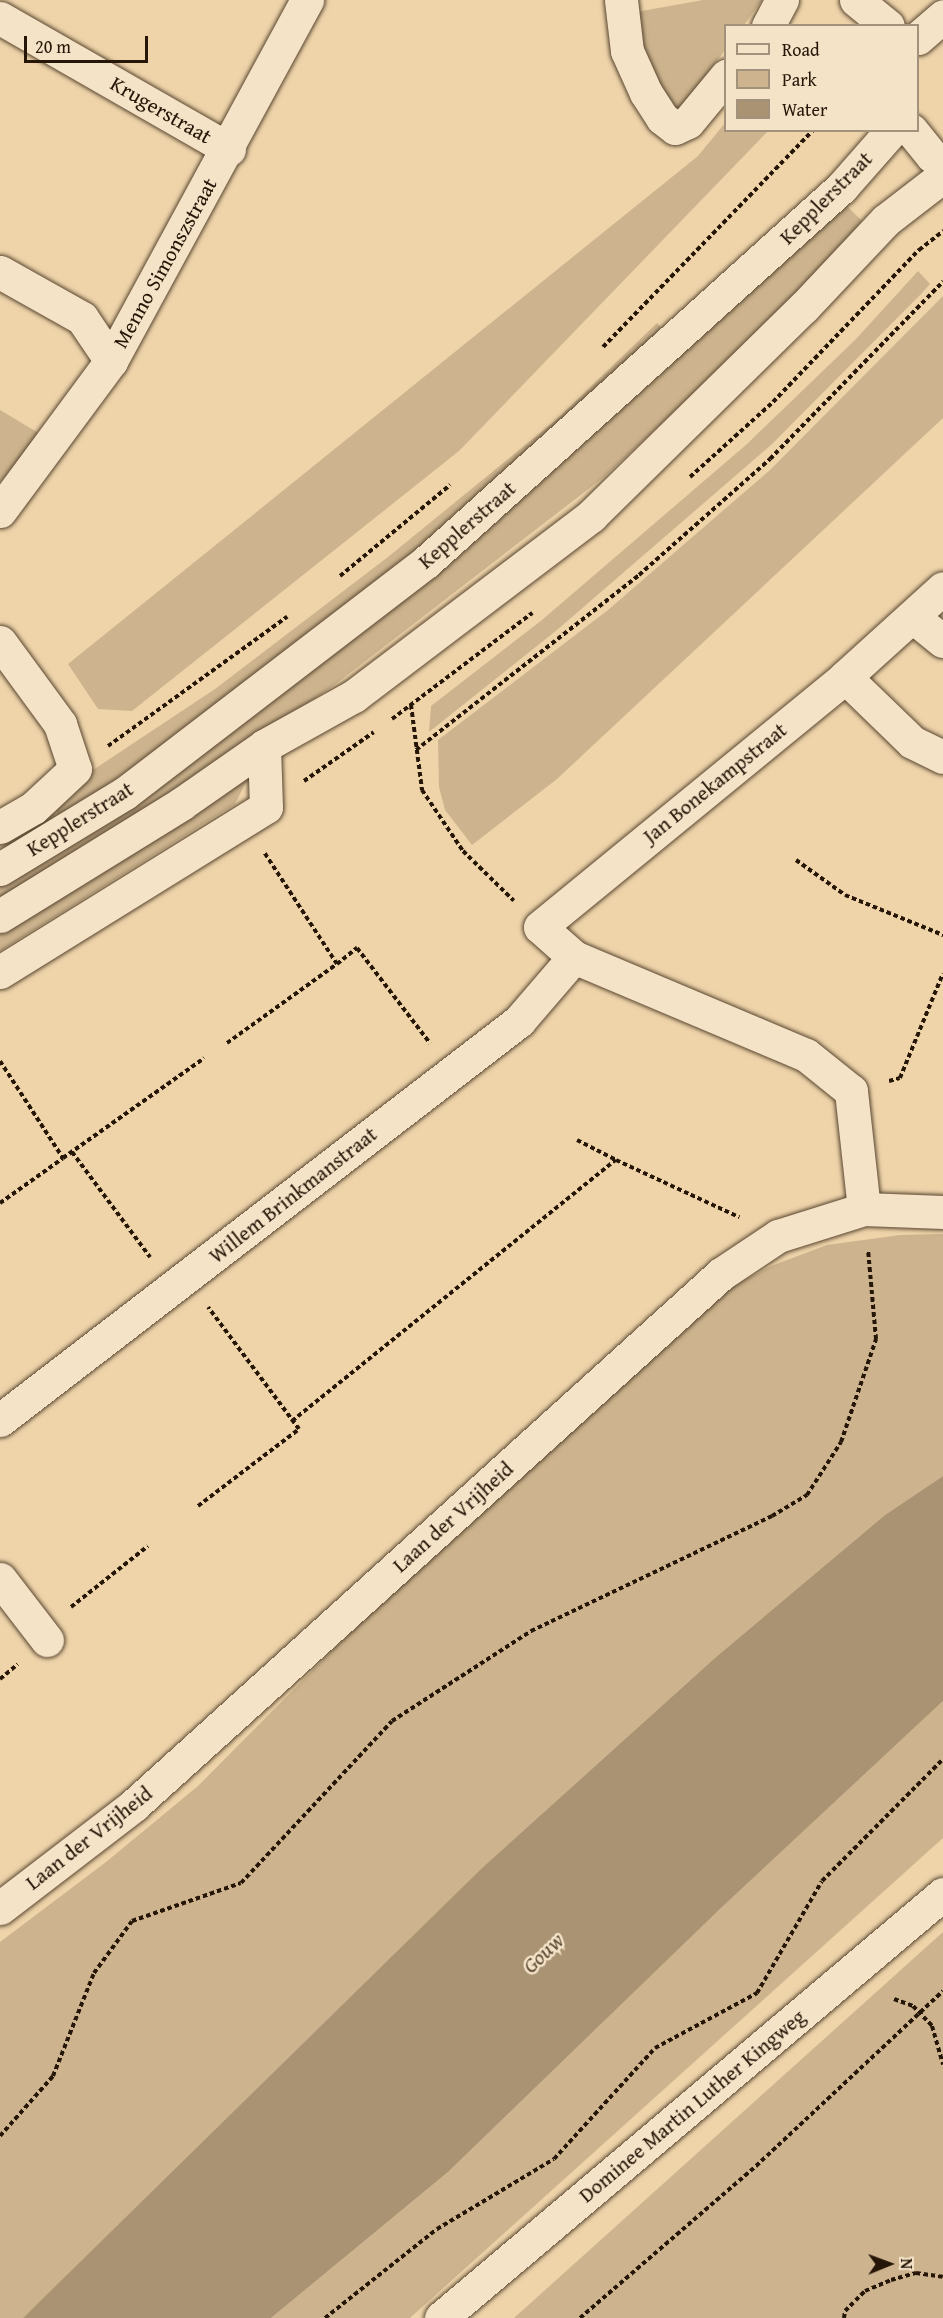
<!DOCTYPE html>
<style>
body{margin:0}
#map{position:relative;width:943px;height:2318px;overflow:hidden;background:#efd4aa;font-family:"Gentium Book Plus",serif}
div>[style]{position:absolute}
.green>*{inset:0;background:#cdb48e}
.water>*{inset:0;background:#aa9373}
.path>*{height:4px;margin-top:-2px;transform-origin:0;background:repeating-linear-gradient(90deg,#251607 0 4.5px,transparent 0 7.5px)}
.roads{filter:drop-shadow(0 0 2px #584630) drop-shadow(0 0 2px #584630)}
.street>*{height:33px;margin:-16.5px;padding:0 16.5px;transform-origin:16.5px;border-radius:16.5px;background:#f5e3c8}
.secondary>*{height:33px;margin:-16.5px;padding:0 16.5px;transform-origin:16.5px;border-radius:16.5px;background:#f5e3c8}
span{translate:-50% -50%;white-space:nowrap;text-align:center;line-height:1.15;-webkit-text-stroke:5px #f5e3c8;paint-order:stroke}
.street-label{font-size:21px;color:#251607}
.water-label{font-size:22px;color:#5a4832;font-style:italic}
.legend{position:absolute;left:724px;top:24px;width:195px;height:108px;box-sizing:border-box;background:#f5e3c8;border:2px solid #a2917b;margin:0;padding:8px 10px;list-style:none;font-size:18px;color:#251607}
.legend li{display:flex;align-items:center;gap:12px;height:30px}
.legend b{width:30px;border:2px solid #a2917b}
.north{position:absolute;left:859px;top:2234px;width:60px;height:60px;-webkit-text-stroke:4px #f5e3c8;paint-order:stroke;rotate:89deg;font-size:16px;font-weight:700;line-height:24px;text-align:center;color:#251607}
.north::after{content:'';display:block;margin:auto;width:21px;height:27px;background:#251607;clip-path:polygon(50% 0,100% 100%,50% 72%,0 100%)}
.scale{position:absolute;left:24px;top:36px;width:124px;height:27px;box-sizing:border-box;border:3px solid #251607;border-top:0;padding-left:8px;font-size:18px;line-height:21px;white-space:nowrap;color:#251607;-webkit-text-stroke:4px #f5e3c8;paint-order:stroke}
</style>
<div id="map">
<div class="green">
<div style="clip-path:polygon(703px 0,762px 0,744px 25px,726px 26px,725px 50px,683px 106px,674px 108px,665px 105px,625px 14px)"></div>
<div style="clip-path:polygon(725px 123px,726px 130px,768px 131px,459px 451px,132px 711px,98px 709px,68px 664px,698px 156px)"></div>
<div style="clip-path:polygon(843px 202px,863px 222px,783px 310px,604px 477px,337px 683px,234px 754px,0 901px,0 886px,152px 787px,401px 600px,728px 313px)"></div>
<div style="clip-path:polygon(918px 271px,930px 284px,922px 293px,771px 445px,557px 630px,429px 732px,431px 706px,542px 620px,747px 444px,856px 339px)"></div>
<div style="clip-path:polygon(943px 296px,943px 418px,557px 779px,472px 845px,445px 810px,439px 787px,438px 740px,608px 610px,770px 470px)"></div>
<div style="clip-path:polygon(657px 323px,667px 333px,486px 496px,224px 705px,59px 818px,56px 810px,72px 796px,81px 778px,215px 689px,388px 557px,557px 419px)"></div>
<div style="clip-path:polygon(0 410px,42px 435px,0 482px)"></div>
<div style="clip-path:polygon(250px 774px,235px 804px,0 951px,0 928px)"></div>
<div style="clip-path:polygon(943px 1234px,943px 1476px,885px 1515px,716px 1657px,482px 1868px,64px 2280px,23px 2318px,0 2318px,0 1942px,106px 1862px,198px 1786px,431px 1551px,717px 1295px,771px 1266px,827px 1245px,900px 1235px)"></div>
<div style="clip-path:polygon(943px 1701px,943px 1838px,410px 2318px,271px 2318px,448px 2172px,720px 1909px)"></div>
<div style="clip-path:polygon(943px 1932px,943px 2318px,514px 2318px)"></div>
</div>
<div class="water">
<div style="clip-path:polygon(943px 1476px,943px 1701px,720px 1909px,448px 2172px,271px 2318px,23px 2318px,482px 1868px,716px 1657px,885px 1515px)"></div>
</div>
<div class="path">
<div style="left:603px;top:347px;width:302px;rotate:-45.9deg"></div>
<div style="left:690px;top:477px;width:112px;rotate:-42.1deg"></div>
<div style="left:773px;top:402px;width:211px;rotate:-46.2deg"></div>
<div style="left:919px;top:250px;width:31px;rotate:-38deg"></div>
<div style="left:340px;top:576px;width:143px;rotate:-39.6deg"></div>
<div style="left:411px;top:705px;width:86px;rotate:82.6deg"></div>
<div style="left:422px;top:790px;width:73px;rotate:56.1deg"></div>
<div style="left:463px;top:851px;width:71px;rotate:44.4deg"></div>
<div style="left:392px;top:719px;width:176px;rotate:-37.1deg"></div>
<div style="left:108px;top:746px;width:221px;rotate:-35.8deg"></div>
<div style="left:416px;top:750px;width:283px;rotate:-38.1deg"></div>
<div style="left:639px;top:575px;width:175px;rotate:-41.5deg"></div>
<div style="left:770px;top:459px;width:248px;rotate:-45.7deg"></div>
<div style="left:304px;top:781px;width:85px;rotate:-35deg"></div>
<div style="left:796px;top:860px;width:60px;rotate:35.5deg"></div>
<div style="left:845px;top:895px;width:106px;rotate:22.2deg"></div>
<div style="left:337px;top:964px;width:26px;rotate:-39deg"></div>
<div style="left:357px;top:948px;width:120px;rotate:52.5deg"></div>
<div style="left:227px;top:1043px;width:135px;rotate:-35.7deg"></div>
<div style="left:337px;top:964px;width:134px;rotate:-123.1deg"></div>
<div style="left:0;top:1061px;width:116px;rotate:57deg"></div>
<div style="left:63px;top:1158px;width:173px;rotate:-35.3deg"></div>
<div style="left:889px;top:1081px;width:11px;rotate:-15deg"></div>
<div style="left:900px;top:1078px;width:113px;rotate:-67.7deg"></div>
<div style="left:577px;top:1140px;width:44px;rotate:27.1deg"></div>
<div style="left:72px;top:1152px;width:131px;rotate:53.4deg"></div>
<div style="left:0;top:1203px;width:77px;rotate:-35.5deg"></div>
<div style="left:292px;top:1421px;width:416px;rotate:-38.9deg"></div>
<div style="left:616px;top:1160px;width:136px;rotate:24.9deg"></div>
<div style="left:198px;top:1506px;width:127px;rotate:-37.3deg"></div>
<div style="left:299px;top:1429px;width:152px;rotate:-126.7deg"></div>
<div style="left:71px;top:1607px;width:98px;rotate:-38.4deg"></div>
<div style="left:0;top:1679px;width:23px;rotate:-40deg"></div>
<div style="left:894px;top:1999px;width:20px;rotate:20deg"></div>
<div style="left:913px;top:2006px;width:28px;rotate:46deg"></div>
<div style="left:932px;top:2026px;width:40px;rotate:74deg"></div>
<div style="left:0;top:2136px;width:80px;rotate:-48.5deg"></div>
<div style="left:53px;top:2076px;width:111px;rotate:-68.3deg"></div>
<div style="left:94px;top:1973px;width:64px;rotate:-53.8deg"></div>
<div style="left:132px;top:1921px;width:115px;rotate:-19.2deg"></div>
<div style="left:241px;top:1883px;width:221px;rotate:-47deg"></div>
<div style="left:392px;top:1721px;width:166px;rotate:-32.9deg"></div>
<div style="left:531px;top:1631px;width:267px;rotate:-25.5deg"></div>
<div style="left:772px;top:1516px;width:41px;rotate:-31deg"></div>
<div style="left:807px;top:1495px;width:63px;rotate:-57.3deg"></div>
<div style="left:841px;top:1442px;width:109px;rotate:-71.2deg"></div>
<div style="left:876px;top:1339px;width:90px;rotate:-95.1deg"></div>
<div style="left:325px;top:2318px;width:143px;rotate:-38.5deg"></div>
<div style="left:437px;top:2229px;width:136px;rotate:-30.9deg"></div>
<div style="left:554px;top:2159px;width:150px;rotate:-47.7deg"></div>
<div style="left:655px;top:2048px;width:116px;rotate:-28.3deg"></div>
<div style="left:757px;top:1993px;width:129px;rotate:-59.9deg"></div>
<div style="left:822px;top:1881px;width:172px;rotate:-45.2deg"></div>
<div style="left:580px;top:2318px;width:233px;rotate:-40.8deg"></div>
<div style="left:756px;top:2166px;width:256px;rotate:-43.1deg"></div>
<div style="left:844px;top:2318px;width:7px;rotate:-82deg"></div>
<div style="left:845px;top:2311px;width:28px;rotate:-45deg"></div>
<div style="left:865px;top:2291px;width:28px;rotate:-23deg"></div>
<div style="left:891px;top:2280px;width:26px;rotate:-16deg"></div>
<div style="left:916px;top:2273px;width:27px;rotate:8deg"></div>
</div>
<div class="roads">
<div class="street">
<div style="left:621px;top:0;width:51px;rotate:83.3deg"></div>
<div style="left:627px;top:51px;width:46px;rotate:65.7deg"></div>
<div style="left:646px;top:93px;width:30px;rotate:57deg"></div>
<div style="left:662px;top:118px;width:16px;rotate:38deg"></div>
<div style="left:675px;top:128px;width:14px;rotate:-25deg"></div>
<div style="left:688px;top:122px;width:60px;rotate:-50.4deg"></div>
<div style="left:856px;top:0;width:41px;rotate:39.1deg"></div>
<div style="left:0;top:18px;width:264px;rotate:29.8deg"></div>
<div style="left:768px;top:26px;width:30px;rotate:-62deg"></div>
<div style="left:0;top:272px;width:94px;rotate:29.3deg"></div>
<div style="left:82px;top:318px;width:52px;rotate:56deg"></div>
<div style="left:0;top:511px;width:187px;rotate:-53.5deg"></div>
<div style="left:111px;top:361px;width:411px;rotate:-61.5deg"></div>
<div style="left:913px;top:617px;width:38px;rotate:39deg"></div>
<div style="left:0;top:642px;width:102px;rotate:53.8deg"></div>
<div style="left:60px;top:724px;width:47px;rotate:71.6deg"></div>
<div style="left:75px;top:769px;width:57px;rotate:137.1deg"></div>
<div style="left:33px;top:808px;width:38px;rotate:150deg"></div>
<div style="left:845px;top:677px;width:93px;rotate:44.1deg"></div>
<div style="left:912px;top:742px;width:34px;rotate:26deg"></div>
<div style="left:0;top:972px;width:313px;rotate:-31.8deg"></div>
<div style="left:266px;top:807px;width:61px;rotate:-91.9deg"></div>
<div style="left:864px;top:1209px;width:119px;rotate:-96.3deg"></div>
<div style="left:851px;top:1091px;width:58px;rotate:-141.3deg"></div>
<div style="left:806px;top:1055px;width:252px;rotate:-157.1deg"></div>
<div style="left:574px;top:957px;width:45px;rotate:-138.6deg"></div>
<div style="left:540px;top:927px;width:394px;rotate:-39.3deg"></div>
<div style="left:845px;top:677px;width:132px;rotate:-42.2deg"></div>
<div style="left:0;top:1420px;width:655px;rotate:-37.55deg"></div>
<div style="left:519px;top:1021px;width:84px;rotate:-49.3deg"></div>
<div style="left:0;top:1579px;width:77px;rotate:52.4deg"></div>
<div style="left:0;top:1908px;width:169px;rotate:-37.5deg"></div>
<div style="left:134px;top:1805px;width:792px;rotate:-42.13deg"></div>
<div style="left:721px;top:1274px;width:69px;rotate:-33.7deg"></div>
<div style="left:778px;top:1236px;width:90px;rotate:-17.4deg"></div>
<div style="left:864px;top:1209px;width:79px;rotate:2.2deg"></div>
<div style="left:441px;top:2318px;width:657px;rotate:-40.19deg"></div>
</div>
<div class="secondary">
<div style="left:918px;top:38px;width:33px;rotate:-41deg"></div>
<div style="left:911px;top:130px;width:33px;rotate:51deg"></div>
<div style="left:932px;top:156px;width:12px;rotate:24deg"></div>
<div style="left:0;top:869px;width:146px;rotate:-31.3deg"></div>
<div style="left:125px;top:793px;width:379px;rotate:-37.5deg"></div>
<div style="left:426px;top:562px;width:560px;rotate:-42.03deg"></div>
<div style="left:842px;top:187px;width:76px;rotate:-48.7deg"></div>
<div style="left:0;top:916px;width:213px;rotate:-31.7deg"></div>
<div style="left:181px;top:804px;width:101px;rotate:-34.9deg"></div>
<div style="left:264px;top:746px;width:103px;rotate:-29.1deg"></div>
<div style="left:354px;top:696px;width:298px;rotate:-37.2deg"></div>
<div style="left:591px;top:516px;width:297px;rotate:-44.5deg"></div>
<div style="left:803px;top:308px;width:121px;rotate:-46.7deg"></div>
<div style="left:886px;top:220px;width:72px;rotate:-37.7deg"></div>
</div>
</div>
<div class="street-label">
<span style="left:161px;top:110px;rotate:30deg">Krugerstraat</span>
<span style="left:826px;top:198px;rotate:-45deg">Kepplerstraat</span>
<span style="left:165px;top:263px;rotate:-61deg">Menno Simonszstraat</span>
<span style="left:467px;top:525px;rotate:-41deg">Kepplerstraat</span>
<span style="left:715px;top:783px;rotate:-39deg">Jan Bonekampstraat</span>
<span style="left:80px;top:819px;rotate:-32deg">Kepplerstraat</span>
<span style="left:293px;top:1195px;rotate:-38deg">Willem Brinkmanstraat</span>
<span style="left:453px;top:1517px;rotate:-42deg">Laan der Vrijheid</span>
<span style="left:89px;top:1838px;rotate:-38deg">Laan der Vrijheid</span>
<span style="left:692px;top:2106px;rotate:-40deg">Dominee Martin Luther Kingweg</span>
</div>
<div class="water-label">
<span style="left:543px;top:1953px;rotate:-44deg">Gouw</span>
</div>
<ul class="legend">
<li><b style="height:8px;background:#f5e3c8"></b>Road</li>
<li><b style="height:16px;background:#cdb48e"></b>Park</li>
<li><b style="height:16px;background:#aa9373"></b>Water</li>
</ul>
<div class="north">N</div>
<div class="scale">20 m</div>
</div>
